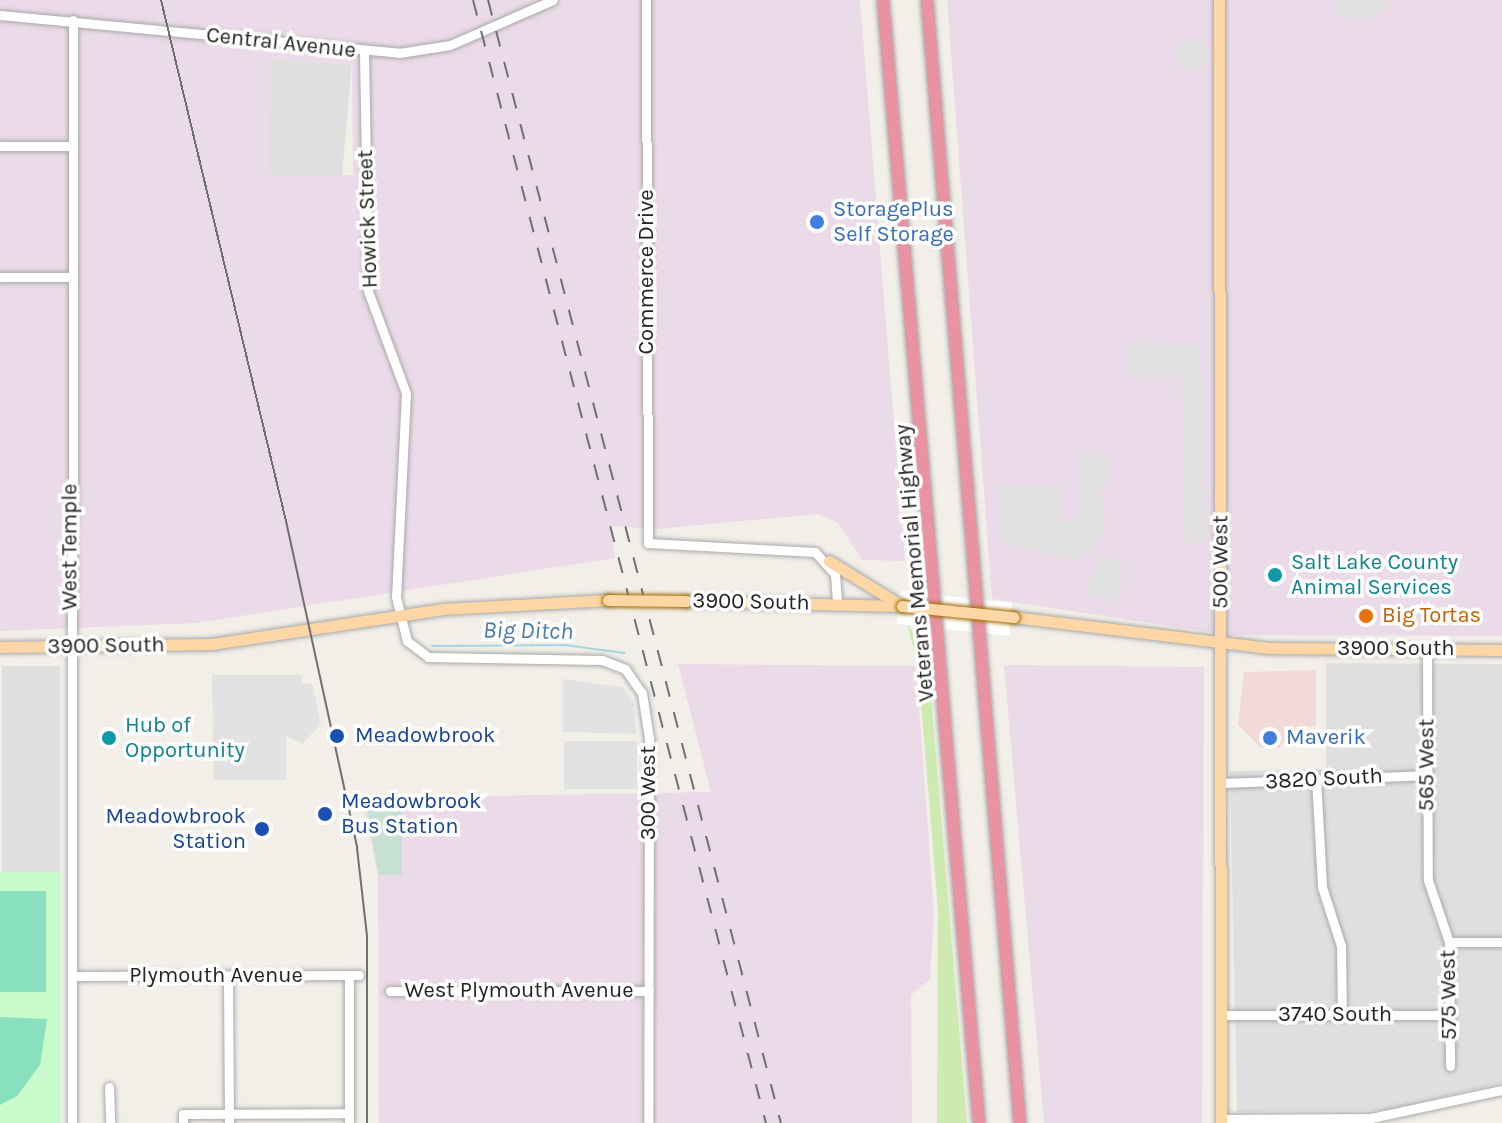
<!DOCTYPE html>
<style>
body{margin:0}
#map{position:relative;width:1502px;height:1123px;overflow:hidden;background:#f2efe9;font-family:Karla,sans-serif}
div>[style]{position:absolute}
.residential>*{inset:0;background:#e0dfdf;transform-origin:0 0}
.commercial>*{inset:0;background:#f2dad9}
.industrial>*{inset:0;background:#ebdbe8}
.grass>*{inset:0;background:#cdebb0}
.wetland>*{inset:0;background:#c6e0d4}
.park>*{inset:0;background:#c8facc;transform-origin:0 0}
.pitch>*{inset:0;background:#88e0be;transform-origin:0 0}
.parking>*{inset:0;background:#e2e2e2;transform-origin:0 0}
.round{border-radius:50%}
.pier>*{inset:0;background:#fff;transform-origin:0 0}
.stream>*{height:2px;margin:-1px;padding:0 1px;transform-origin:1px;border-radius:1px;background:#aad3df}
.roads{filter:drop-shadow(0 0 2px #a9a9a9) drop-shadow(0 0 2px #a9a9a9)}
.minor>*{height:9px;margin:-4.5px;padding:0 4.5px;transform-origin:4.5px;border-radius:4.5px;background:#fff}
.major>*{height:11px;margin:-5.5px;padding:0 5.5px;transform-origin:5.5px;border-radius:5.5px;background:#fcd6a4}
.highway>*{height:12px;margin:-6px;padding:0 6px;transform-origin:6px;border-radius:6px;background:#e892a2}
.tram>*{height:2px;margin:-1px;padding:0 1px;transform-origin:1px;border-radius:1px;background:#707070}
.rail>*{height:2px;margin-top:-1px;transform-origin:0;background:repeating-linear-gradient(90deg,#707070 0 16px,transparent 0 32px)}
.bridges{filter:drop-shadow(0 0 2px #a06b00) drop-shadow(0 0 2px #a06b00)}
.major-bridge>*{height:11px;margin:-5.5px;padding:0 5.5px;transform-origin:5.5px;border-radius:5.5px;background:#fcd6a4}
.dots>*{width:22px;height:22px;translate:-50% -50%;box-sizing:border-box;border:4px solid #fff;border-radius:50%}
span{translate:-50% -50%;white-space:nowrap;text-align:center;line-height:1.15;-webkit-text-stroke:7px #fff;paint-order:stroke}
.street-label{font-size:22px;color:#222}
.shop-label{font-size:22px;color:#366cbe}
.left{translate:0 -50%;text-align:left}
.culture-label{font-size:22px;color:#0d838f}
.food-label{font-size:22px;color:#c56008}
.transit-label{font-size:22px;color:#164399}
.right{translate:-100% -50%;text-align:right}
.water-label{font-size:24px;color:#4a7aab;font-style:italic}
</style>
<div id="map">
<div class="residential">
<div style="left:270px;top:58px;width:82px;height:118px;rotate:5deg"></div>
<div style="clip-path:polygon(1326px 663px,1502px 664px,1502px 1083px,1387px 1110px,1237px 1112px,1230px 771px,1326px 769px)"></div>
<div style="left:2px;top:666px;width:58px;height:206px"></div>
</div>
<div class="commercial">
<div style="clip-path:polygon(1316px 670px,1316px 726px,1296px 727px,1279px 748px,1261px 748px,1238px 725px,1244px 672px)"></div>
</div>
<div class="industrial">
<div style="clip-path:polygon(evenodd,0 0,860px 0,905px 561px,862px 560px,838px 523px,818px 514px,656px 529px,611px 526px,615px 558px,196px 623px,0 631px,0 0,270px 58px,352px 65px,353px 175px,269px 175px,270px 58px)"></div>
<div style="clip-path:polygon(947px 0,1502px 0,1502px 636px,1230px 635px,992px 599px)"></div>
<div style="clip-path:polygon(678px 664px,916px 666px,934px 913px,930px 980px,911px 995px,912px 1123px,379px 1123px,378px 875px,362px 798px,711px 792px)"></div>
<div style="clip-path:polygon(1004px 665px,1204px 667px,1202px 1123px,1044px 1123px)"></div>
</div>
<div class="grass">
<div style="clip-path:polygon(907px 625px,919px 636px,925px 626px,967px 1123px,937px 1123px,938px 910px,918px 665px)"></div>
</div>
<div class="wetland">
<div style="clip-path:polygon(402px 801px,402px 875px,379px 875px,366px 802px)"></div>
</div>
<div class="park">
<div style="left:0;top:872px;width:61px;height:251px"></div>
</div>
<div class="pitch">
<div style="left:0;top:891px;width:46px;height:101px"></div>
<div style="clip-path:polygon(0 1017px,47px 1019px,40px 1065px,17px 1096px,0 1105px)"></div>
</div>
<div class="parking">
<div style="clip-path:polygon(1335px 0,1388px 0,1388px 8px,1369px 18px,1347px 18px,1335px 16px)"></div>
<div class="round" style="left:1176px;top:39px;width:32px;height:32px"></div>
<div style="clip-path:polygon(1127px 343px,1198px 344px,1198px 374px,1205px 375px,1205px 484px,1198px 487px,1209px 487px,1209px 498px,1202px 499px,1208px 506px,1208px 535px,1201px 543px,1185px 543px,1182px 374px,1189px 371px,1180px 371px,1180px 377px,1127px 377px)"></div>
<div style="clip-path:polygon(1078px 455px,1109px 455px,1110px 481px,1100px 490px,1105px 534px,1098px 534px,1091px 554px,1079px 553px,1076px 561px,999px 541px,997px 485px,1062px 485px,1062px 522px,1078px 523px)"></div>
<div style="clip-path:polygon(1099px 559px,1122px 559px,1119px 603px,1084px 594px)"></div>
<div style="clip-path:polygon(212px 675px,302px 675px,302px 684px,312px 683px,321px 724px,302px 744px,286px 736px,286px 780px,214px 780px)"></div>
<div style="clip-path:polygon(563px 679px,622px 687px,634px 703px,636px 734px,563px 732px)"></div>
<div style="left:564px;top:741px;width:73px;height:48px"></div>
</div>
<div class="pier">
<div style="left:900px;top:591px;width:113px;height:33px;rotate:6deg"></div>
</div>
<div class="stream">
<div style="left:432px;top:646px;width:133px;rotate:-0.4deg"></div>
<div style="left:565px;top:645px;width:60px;rotate:7.7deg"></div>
</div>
<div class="roads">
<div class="minor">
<div style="left:646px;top:0;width:543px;rotate:89.79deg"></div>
<div style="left:648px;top:543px;width:167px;rotate:3.1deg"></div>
<div style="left:815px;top:552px;width:30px;rotate:48deg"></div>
<div style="left:835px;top:574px;width:30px;rotate:86deg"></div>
<div style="left:0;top:15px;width:401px;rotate:5.4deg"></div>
<div style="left:399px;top:53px;width:52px;rotate:-8.9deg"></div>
<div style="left:450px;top:45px;width:112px;rotate:-23.6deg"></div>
<div style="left:364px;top:52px;width:239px;rotate:89deg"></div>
<div style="left:368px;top:291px;width:109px;rotate:69.6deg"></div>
<div style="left:406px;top:393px;width:204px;rotate:92.8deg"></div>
<div style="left:396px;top:597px;width:45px;rotate:76deg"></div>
<div style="left:407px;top:641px;width:26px;rotate:37deg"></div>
<div style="left:428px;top:657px;width:174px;rotate:1deg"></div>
<div style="left:602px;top:660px;width:25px;rotate:21deg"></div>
<div style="left:625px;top:669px;width:29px;rotate:55deg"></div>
<div style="left:642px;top:693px;width:46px;rotate:81.2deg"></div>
<div style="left:649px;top:738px;width:385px;rotate:90.1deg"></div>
<div style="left:0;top:146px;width:70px"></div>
<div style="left:0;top:277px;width:69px"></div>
<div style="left:1427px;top:649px;width:231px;rotate:89.8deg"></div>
<div style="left:1428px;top:880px;width:65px;rotate:71.3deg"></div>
<div style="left:1449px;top:942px;width:124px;rotate:89.5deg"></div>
<div style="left:1316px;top:778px;width:109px;rotate:86.8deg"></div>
<div style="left:1322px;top:887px;width:62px;rotate:72.1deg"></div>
<div style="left:1341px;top:946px;width:69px;rotate:89.2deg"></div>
<div style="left:1221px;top:783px;width:206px;rotate:-2.2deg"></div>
<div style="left:1449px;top:942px;width:53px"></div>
<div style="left:349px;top:975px;width:148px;rotate:90deg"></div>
<div style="left:73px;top:976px;width:286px;rotate:-0.2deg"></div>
<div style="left:228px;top:976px;width:147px;rotate:89.6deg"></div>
<div style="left:390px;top:991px;width:259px"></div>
<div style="left:1221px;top:1015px;width:229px"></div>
<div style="left:109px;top:1087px;width:36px;rotate:88deg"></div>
<div style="left:1221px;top:1119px;width:150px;rotate:-0.4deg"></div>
<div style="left:1371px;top:1118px;width:134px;rotate:-12.1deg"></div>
<div style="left:72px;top:1123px;width:1103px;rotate:-89.95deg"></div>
<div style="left:183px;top:1123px;width:9px;rotate:-90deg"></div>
<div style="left:183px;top:1114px;width:166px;rotate:-0.3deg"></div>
</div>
<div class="major">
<div style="left:1219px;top:0;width:1123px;rotate:89.9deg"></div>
<div style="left:829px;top:561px;width:86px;rotate:31.7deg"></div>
<div style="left:686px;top:601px;width:216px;rotate:1.3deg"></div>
<div style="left:1013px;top:617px;width:258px;rotate:6.9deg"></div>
<div style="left:1269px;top:648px;width:233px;rotate:0.5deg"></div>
<div style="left:0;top:647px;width:212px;rotate:-0.8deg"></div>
<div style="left:212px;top:644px;width:234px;rotate:-8.6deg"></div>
<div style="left:443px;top:609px;width:165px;rotate:-3.1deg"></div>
</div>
<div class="highway">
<div style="left:883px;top:0;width:1127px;rotate:85.11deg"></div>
<div style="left:927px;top:0;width:1127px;rotate:85.27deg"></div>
</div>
</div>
<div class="tram">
<div style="left:161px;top:0;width:536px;rotate:76.51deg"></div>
<div style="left:286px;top:521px;width:335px;rotate:77.7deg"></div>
<div style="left:357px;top:848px;width:89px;rotate:83.5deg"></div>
<div style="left:367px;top:936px;width:187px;rotate:90deg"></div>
</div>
<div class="rail">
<div style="left:473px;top:0;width:1161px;rotate:75.38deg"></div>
<div style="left:488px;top:0;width:1161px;rotate:75.38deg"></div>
</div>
<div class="bridges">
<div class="major-bridge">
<div style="left:608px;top:600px;width:78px;rotate:0.7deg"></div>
<div style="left:902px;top:606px;width:112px;rotate:5.7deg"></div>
</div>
</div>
<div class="dots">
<div style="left:817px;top:222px;background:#3f7fe0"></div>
<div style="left:1275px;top:575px;background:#0f9aa8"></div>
<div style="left:1366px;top:616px;background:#e8710a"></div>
<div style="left:337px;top:736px;background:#1a4fb4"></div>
<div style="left:109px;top:738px;background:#0f9aa8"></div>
<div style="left:1270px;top:738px;background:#3f7fe0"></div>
<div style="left:325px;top:814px;background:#1a4fb4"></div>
<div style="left:262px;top:829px;background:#1a4fb4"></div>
</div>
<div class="street-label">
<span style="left:281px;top:43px;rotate:6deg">Central Avenue</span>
<span style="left:368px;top:219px;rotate:-92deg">Howick Street</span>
<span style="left:647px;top:272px;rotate:-90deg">Commerce Drive</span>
<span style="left:70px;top:547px;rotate:-90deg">West Temple</span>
<span style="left:1221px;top:562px;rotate:-90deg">500 West</span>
<span style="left:915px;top:563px;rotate:-95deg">Veterans Memorial Highway</span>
<span style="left:751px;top:602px;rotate:1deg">3900 South</span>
<span style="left:106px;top:646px;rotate:-1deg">3900 South</span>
<span style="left:1396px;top:649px">3900 South</span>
<span style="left:1427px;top:765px;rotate:-90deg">565 West</span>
<span style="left:1324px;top:779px;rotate:-3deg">3820 South</span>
<span style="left:649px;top:793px;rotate:-90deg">300 West</span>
<span style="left:216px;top:976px">Plymouth Avenue</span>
<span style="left:519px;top:991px">West Plymouth Avenue</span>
<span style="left:1449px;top:995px;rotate:-91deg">575 West</span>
<span style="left:1335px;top:1015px">3740 South</span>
</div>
<div class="shop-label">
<span class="left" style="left:833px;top:222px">StoragePlus<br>Self Storage</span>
<span class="left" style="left:1286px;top:738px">Maverik</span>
</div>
<div class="culture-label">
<span class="left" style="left:1291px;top:575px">Salt Lake County<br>Animal Services</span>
<span class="left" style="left:125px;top:738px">Hub of<br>Opportunity</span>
</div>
<div class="food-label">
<span class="left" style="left:1382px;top:616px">Big Tortas</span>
</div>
<div class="transit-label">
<span class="left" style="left:355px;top:736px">Meadowbrook</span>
<span class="left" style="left:341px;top:814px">Meadowbrook<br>Bus Station</span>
<span class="right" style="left:246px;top:829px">Meadowbrook<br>Station</span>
</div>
<div class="water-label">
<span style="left:528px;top:631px;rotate:1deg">Big Ditch</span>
</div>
</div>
